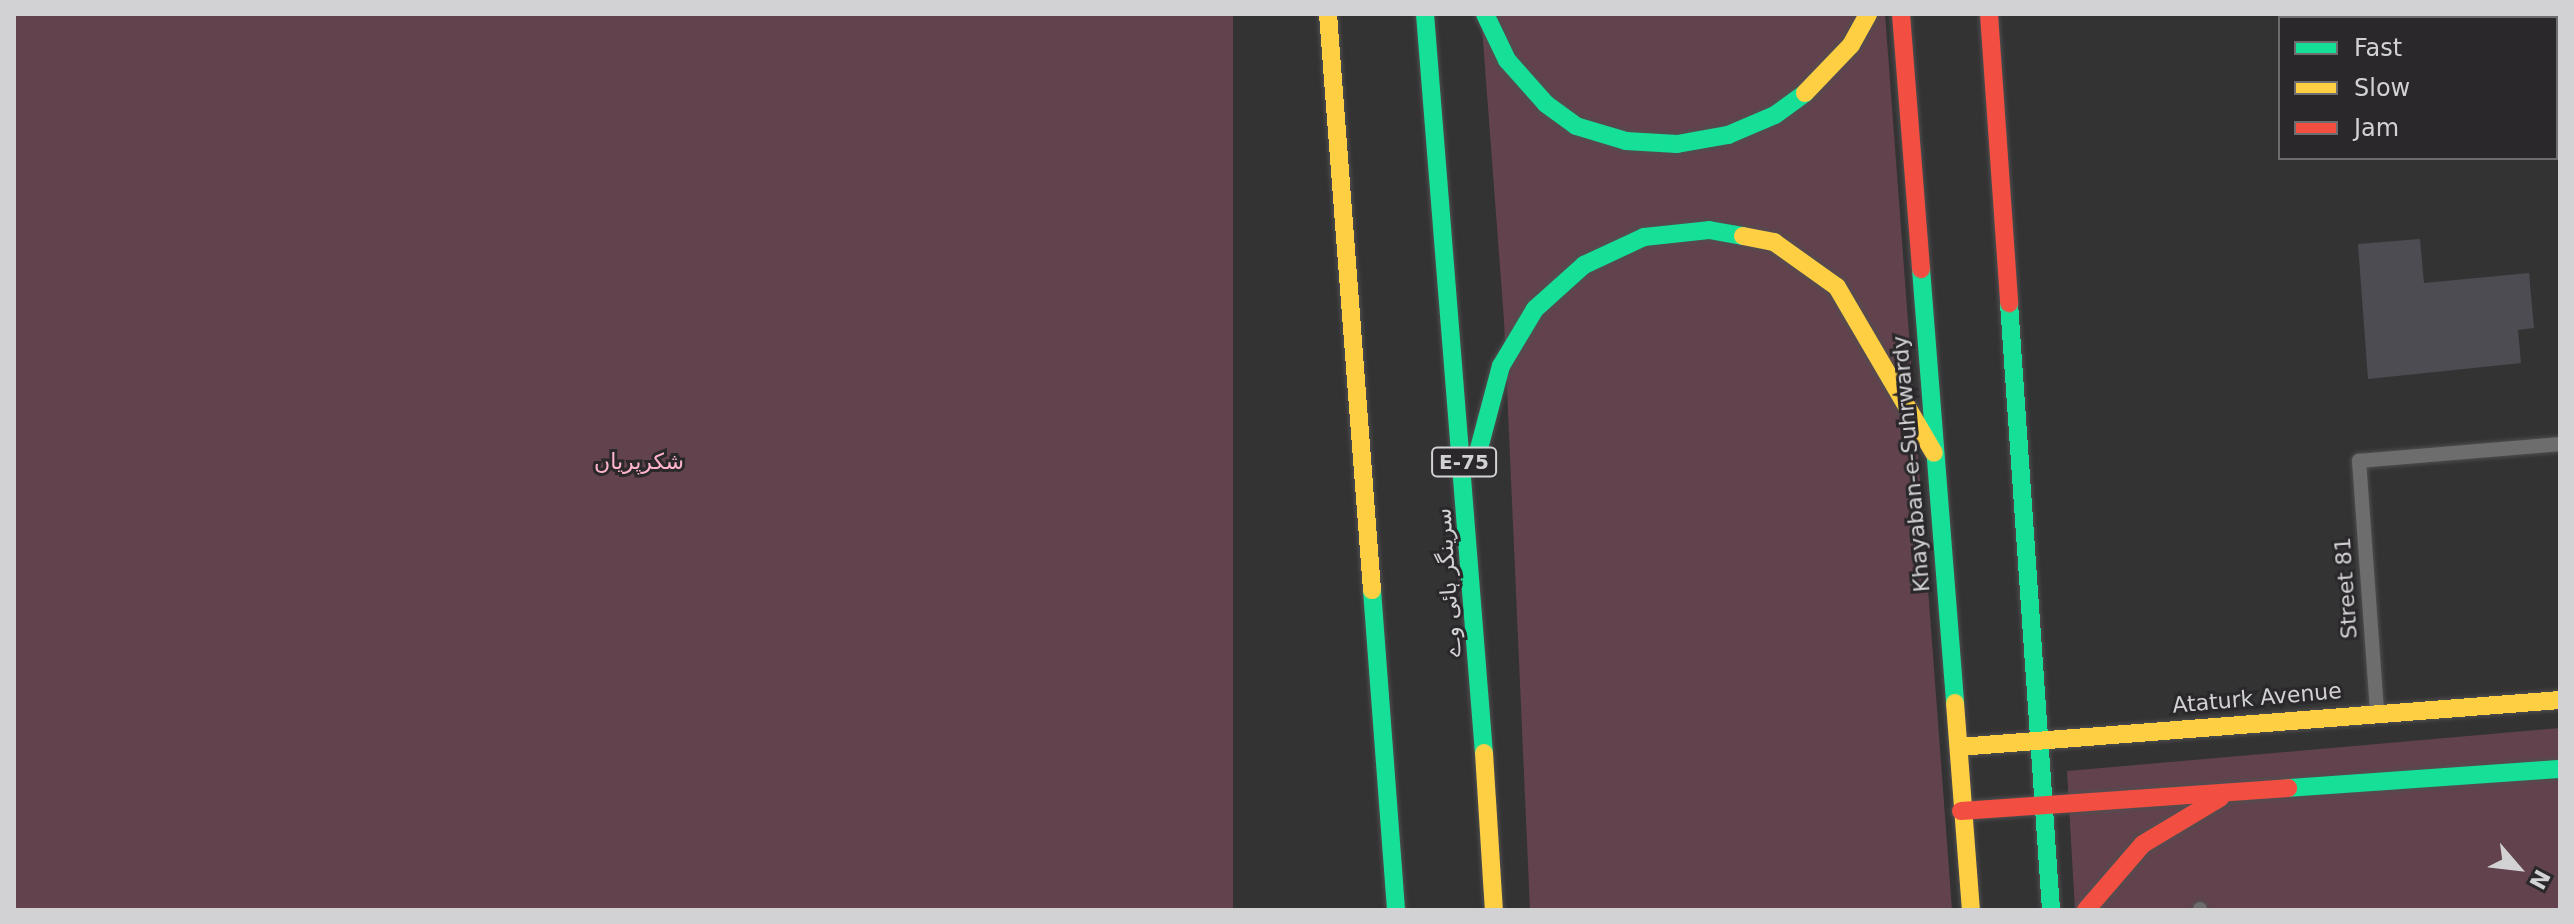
<!DOCTYPE html>
<meta charset="utf-8">
<style>
body{margin:0}
#map{position:relative;width:2574px;height:924px;overflow:hidden;background:#343334;font-family:"DejaVu Sans","Noto Sans Arabic",sans-serif}
div>[style]{position:absolute}
.green>*{inset:0;background:#62434d;transform-origin:0 0}
.stream>*{height:11px;margin:-5.5px;padding:0 5.5px;transform-origin:5.5px;border-radius:5.5px;background:#5a6a8a}
.building>*{inset:0;background:#4d4c53}
.roads{filter:drop-shadow(0 0 2px #4f4f50) drop-shadow(0 0 2px #4f4f50)}
.lane>*{height:14px;margin:-7px;padding:0 7px;transform-origin:7px;border-radius:7px;background:#6e6d6e}
.fast>*{height:18px;margin:-9px;padding:0 9px;transform-origin:9px;border-radius:9px;background:#16e098}
.slow>*{height:18px;margin:-9px;padding:0 9px;transform-origin:9px;border-radius:9px;background:#ffcf43}
.jam>*{height:18px;margin:-9px;padding:0 9px;transform-origin:9px;border-radius:9px;background:#f24e42}
span{translate:-50% -50%;white-space:nowrap;text-align:center;line-height:1.15;-webkit-text-stroke:6px #2a282b;paint-order:stroke}
.shield-label span{padding:2px 6px;background:#2a282b;border:2px solid;border-radius:6px;-webkit-text-stroke-width:0}
.shield-label{font-size:20px;color:#d2d1d3;font-weight:700}
.park-label{font-size:22px;color:#ffb4cc}
.street-label{font-size:22px;color:#d2d1d3}
.frame{position:absolute;inset:0;border:16px solid #d2d1d3;pointer-events:none}
.legend{position:absolute;left:2278px;top:16px;width:280px;height:144px;box-sizing:border-box;background:#2a282b;border:2px solid #6d6c6e;margin:0;padding:10px 14px;list-style:none;font-size:24px;color:#d2d1d3}
.legend li{display:flex;align-items:center;gap:16px;height:40px}
.legend b{width:40px;border:2px solid #6d6c6e}
.north{position:absolute;left:2478px;top:828px;width:80px;height:80px;-webkit-text-stroke:6px #2a282b;paint-order:stroke;rotate:118deg;font-size:22px;font-weight:700;line-height:32px;text-align:center;color:#d2d1d3}
.north::after{content:'';display:block;margin:auto;width:28px;height:36px;background:#d2d1d3;clip-path:polygon(50% 0,100% 100%,50% 72%,0 100%)}
</style>
<div id="map">
<div class="green">
<div style="left:14px;top:14px;width:1219px;height:896px"></div>
<div style="clip-path:polygon(1481px 14px,1885px 14px,1952px 910px,1530px 910px,1504px 320px)"></div>
<div style="clip-path:polygon(2560px 728px,2560px 910px,2075px 910px,2067px 771px)"></div>
</div>
<div class="stream">
<div style="left:2430px;top:14px;width:5px;rotate:53deg"></div>
<div style="left:2556px;top:41px;width:5px;rotate:-37deg"></div>
</div>
<div class="building">
<div style="clip-path:polygon(2420px 239px,2424px 283px,2529px 273px,2534px 328px,2518px 330px,2521px 363px,2368px 379px,2358px 244px)"></div>
</div>
<div class="roads">
<div class="lane">
<div style="left:2377px;top:711px;width:251px;rotate:-94.1deg"></div>
<div style="left:2359px;top:461px;width:202px;rotate:-4.8deg"></div>
<div style="left:2200px;top:909px;width:1px;rotate:90deg"></div>
</div>
<div class="fast">
<div style="left:1425px;top:14px;width:741px;rotate:85.44deg"></div>
<div style="left:1485px;top:14px;width:51px;rotate:64.4deg"></div>
<div style="left:1507px;top:60px;width:59px;rotate:48.4deg"></div>
<div style="left:1546px;top:104px;width:37px;rotate:36deg"></div>
<div style="left:1576px;top:126px;width:52px;rotate:16.7deg"></div>
<div style="left:1626px;top:141px;width:51px;rotate:3.4deg"></div>
<div style="left:1677px;top:144px;width:52px;rotate:-10deg"></div>
<div style="left:1728px;top:135px;width:51px;rotate:-23.1deg"></div>
<div style="left:1775px;top:115px;width:37px;rotate:-36deg"></div>
<div style="left:1921px;top:269px;width:435px;rotate:85.5deg"></div>
<div style="left:2009px;top:303px;width:608px;rotate:86.04deg"></div>
<div style="left:1477px;top:456px;width:93px;rotate:-75.1deg"></div>
<div style="left:1501px;top:366px;width:66px;rotate:-59.2deg"></div>
<div style="left:1535px;top:309px;width:66px;rotate:-41.9deg"></div>
<div style="left:1584px;top:265px;width:66px;rotate:-25deg"></div>
<div style="left:1644px;top:237px;width:65px;rotate:-6.1deg"></div>
<div style="left:1709px;top:230px;width:35px;rotate:10deg"></div>
<div style="left:1372px;top:590px;width:321px;rotate:85.7deg"></div>
<div style="left:2288px;top:788px;width:273px;rotate:-4deg"></div>
</div>
<div class="slow">
<div style="left:1328px;top:14px;width:578px;rotate:85.63deg"></div>
<div style="left:1805px;top:93px;width:66px;rotate:-46.2deg"></div>
<div style="left:1851px;top:45px;width:35px;rotate:-61deg"></div>
<div style="left:1743px;top:236px;width:32px;rotate:11deg"></div>
<div style="left:1774px;top:242px;width:77px;rotate:35.5deg"></div>
<div style="left:1837px;top:287px;width:192px;rotate:59.7deg"></div>
<div style="left:1955px;top:703px;width:208px;rotate:85.6deg"></div>
<div style="left:1959px;top:747px;width:603px;rotate:-4.47deg"></div>
<div style="left:1484px;top:753px;width:157px;rotate:86.4deg"></div>
</div>
<div class="jam">
<div style="left:1901px;top:14px;width:256px;rotate:85.5deg"></div>
<div style="left:1989px;top:14px;width:290px;rotate:86deg"></div>
<div style="left:1961px;top:811px;width:328px;rotate:-4deg"></div>
<div style="left:2086px;top:910px;width:87px;rotate:-49.2deg"></div>
<div style="left:2143px;top:844px;width:90px;rotate:-30.9deg"></div>
</div>
</div>
<div class="shield-label">
<span style="left:1464px;top:462px">E-75</span>
</div>
<div class="park-label">
<span style="left:639px;top:462px">شکرپریاں</span>
</div>
<div class="street-label">
<span style="left:1911px;top:464px;rotate:-95deg">Khayaban-e-Suhrwardy</span>
<span style="left:1448px;top:583px;rotate:-94deg">سرینگر ہائی وے</span>
<span style="left:2346px;top:588px;rotate:-94deg">Street 81</span>
<span style="left:2257px;top:698px;rotate:-5deg">Ataturk Avenue</span>
</div>
<div class="frame"></div>
<ul class="legend">
<li><b style="height:10px;background:#16e098"></b>Fast</li>
<li><b style="height:10px;background:#ffcf43"></b>Slow</li>
<li><b style="height:10px;background:#f24e42"></b>Jam</li>
</ul>
<div class="north">N</div>
</div>
